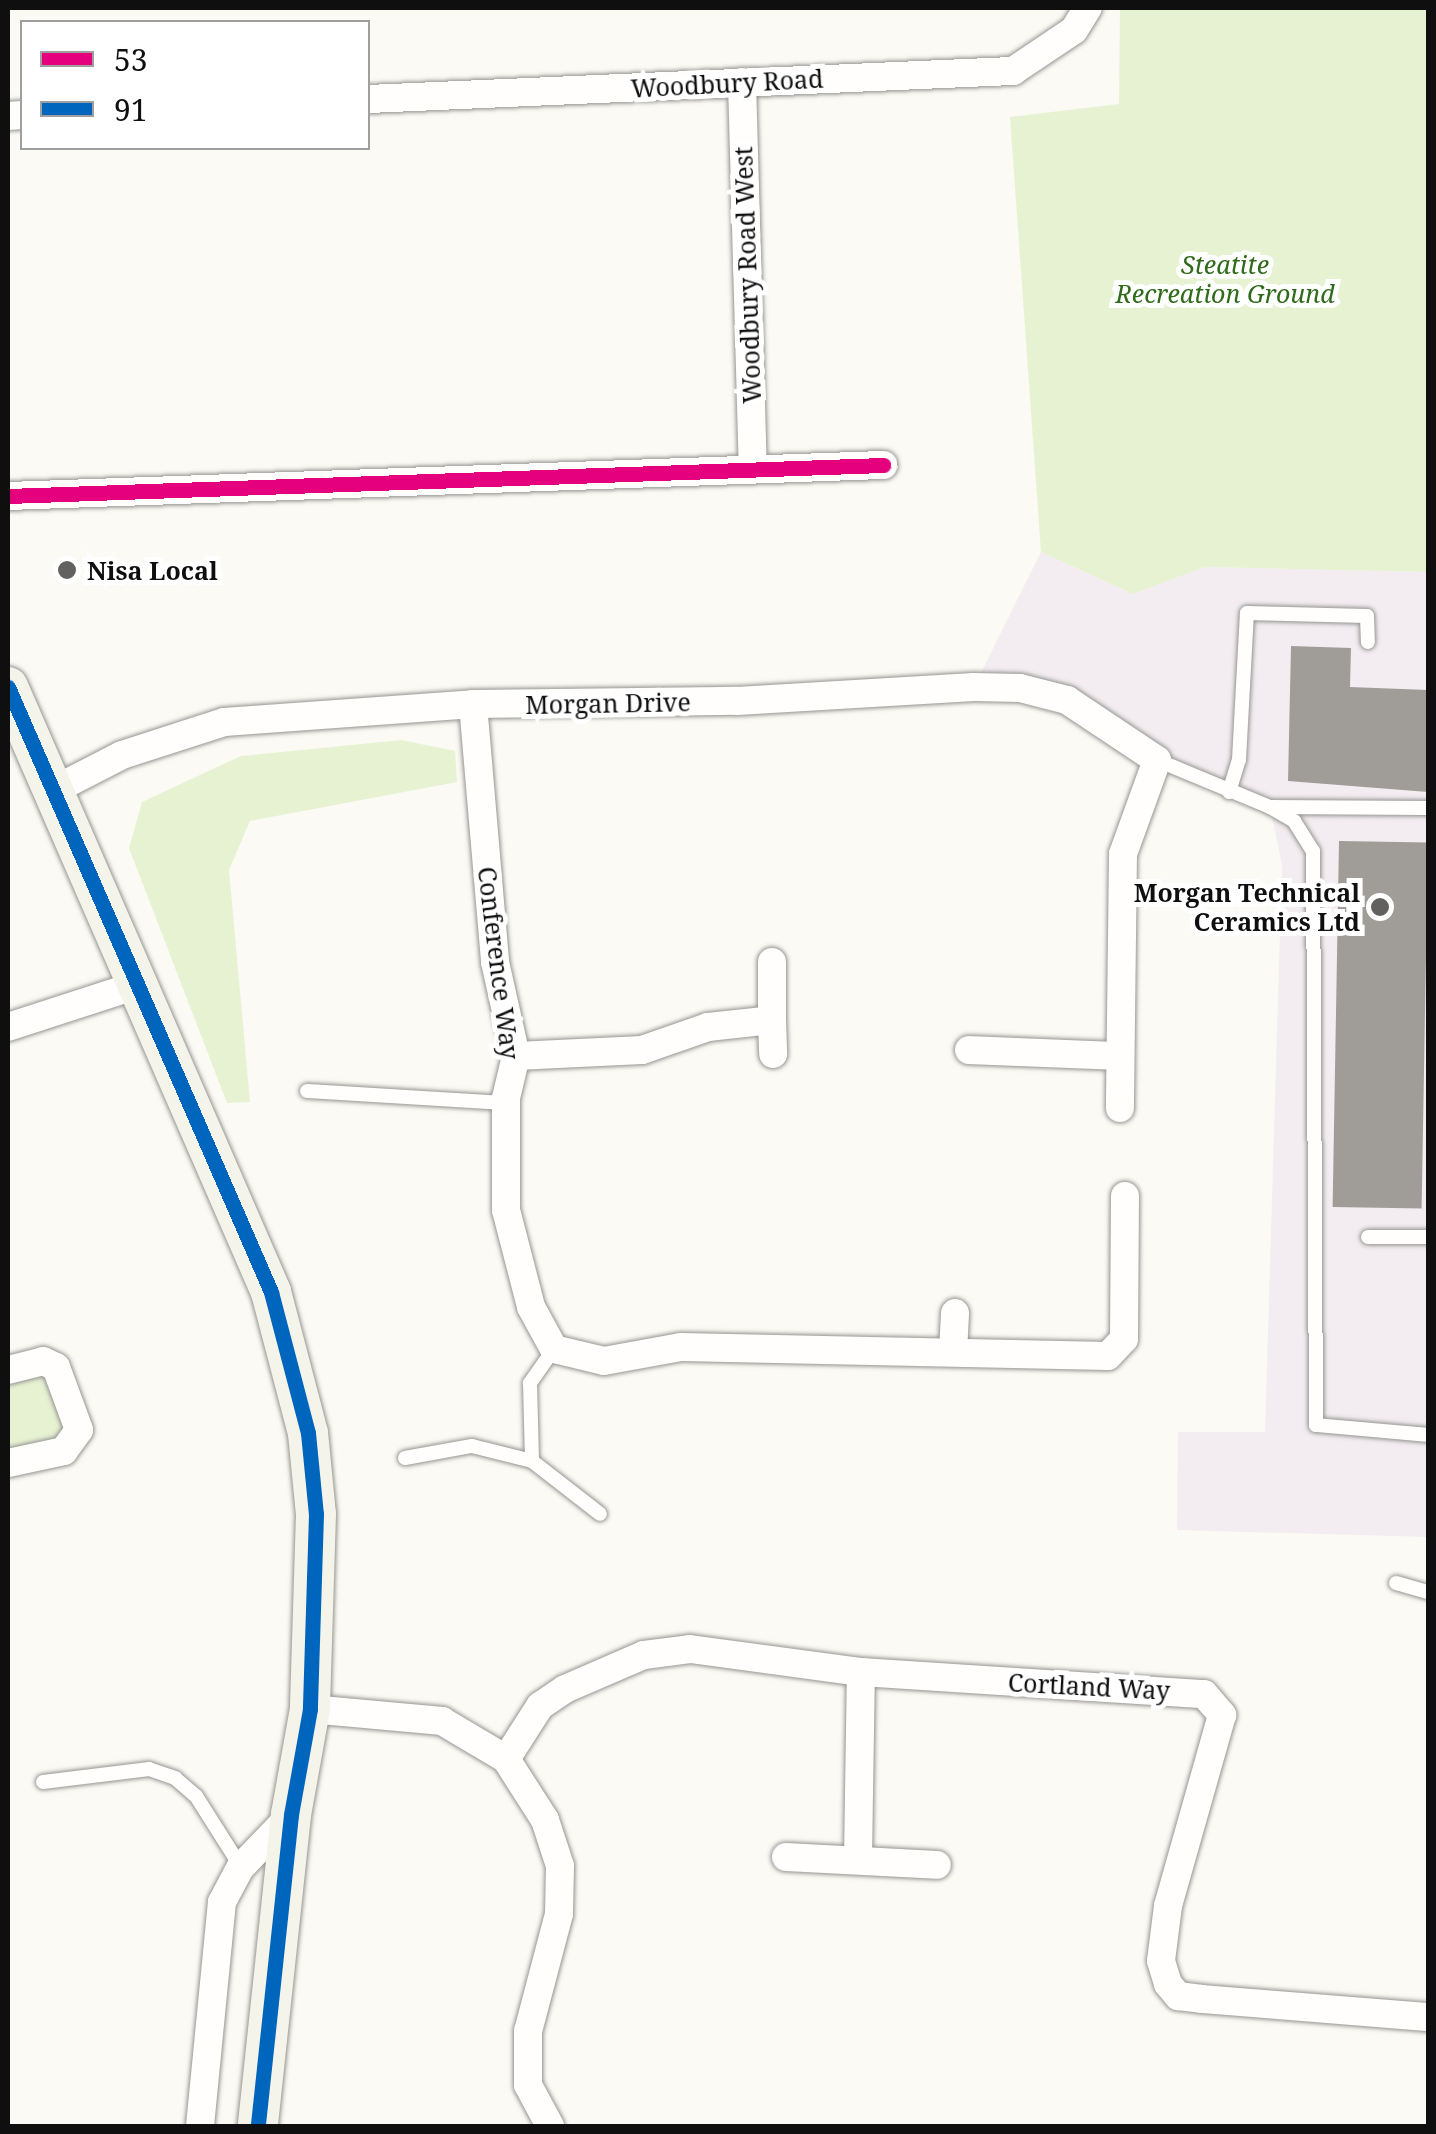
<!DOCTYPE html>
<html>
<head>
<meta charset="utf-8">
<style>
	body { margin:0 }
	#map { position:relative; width:1436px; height:2134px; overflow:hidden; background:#fcfaf4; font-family:"Noto Serif",serif }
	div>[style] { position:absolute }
	.industrial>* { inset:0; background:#f3edf1 }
	.green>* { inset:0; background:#e7f2d3 }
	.building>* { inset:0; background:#a09d99; transform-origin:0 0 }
	.roads { filter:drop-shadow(0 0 2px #969592) drop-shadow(0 0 2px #969592) }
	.service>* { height:14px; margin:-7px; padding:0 7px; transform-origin:7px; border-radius:7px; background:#fffefd }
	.minor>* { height:28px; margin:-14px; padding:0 14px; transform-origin:14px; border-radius:14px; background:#fffefd }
	.secondary>* { height:40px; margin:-20px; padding:0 20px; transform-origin:20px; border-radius:20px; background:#f5f4eb }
	.bus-1>* { height:15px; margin:-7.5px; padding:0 7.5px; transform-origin:7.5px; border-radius:7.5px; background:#e5007d }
	.bus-2>* { height:15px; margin:-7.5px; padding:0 7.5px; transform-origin:7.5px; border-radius:7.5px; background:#0065bd }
	.dots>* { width:28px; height:28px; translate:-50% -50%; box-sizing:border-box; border:5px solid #fff; border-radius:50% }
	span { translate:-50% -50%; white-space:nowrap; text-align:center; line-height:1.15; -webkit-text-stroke:10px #fff; paint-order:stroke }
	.street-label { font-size:25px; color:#0f0f0f }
	.park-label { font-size:25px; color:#306b1b; font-style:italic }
	.poi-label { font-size:25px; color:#0f0f0f; font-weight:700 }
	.left { translate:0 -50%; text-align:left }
	.right { translate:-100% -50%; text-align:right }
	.frame { position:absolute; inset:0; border:10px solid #0f0f0f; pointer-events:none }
	.legend { position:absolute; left:20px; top:20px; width:350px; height:130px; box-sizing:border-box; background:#fff; border:2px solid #9f9f9f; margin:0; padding:12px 18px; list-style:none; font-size:30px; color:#0f0f0f }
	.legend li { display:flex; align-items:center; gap:20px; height:50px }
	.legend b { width:50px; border:2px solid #9f9f9f }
</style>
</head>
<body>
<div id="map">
	<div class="industrial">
		<div style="clip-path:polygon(1041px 552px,1133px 594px,1205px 567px,1428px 572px,1428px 1537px,1177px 1530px,1178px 1432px,1265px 1432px,1282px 865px,1270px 807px,1229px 792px,1067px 700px,974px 687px)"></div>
	</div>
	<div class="green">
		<div style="clip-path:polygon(1120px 8px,1428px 8px,1428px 572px,1205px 567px,1133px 594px,1041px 552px,1010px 117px,1119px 104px)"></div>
		<div style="clip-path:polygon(401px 740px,455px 751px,457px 782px,250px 821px,229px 870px,250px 1102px,227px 1103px,129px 848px,142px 802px,241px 756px)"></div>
		<div style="clip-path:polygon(43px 1361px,79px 1430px,8px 1463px,8px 1370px)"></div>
	</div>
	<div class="building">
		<div style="clip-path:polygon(1291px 646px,1351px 648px,1350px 687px,1428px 690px,1428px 792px,1288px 781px)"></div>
		<div style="left:1339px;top:841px;width:89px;height:366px;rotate:1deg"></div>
	</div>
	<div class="roads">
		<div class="service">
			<div style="left:1157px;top:760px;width:122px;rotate:22.6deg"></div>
			<div style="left:1270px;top:807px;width:28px;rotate:30deg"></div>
			<div style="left:1294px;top:821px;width:36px;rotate:58deg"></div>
			<div style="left:1313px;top:851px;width:574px;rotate:89.7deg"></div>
			<div style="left:1316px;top:1425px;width:112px;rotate:5.1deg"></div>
			<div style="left:1229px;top:792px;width:34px;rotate:-73deg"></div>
			<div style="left:1239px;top:760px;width:147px;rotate:-86.9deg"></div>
			<div style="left:1247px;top:613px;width:120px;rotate:1.4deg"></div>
			<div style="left:1367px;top:616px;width:26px;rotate:88deg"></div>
			<div style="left:1270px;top:807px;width:158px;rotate:0.4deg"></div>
			<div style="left:307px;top:1091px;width:199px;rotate:3.5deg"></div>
			<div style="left:1368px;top:1237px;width:60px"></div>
			<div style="left:554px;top:1349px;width:42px;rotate:125.2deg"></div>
			<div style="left:530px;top:1383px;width:78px;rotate:88.5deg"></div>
			<div style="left:532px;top:1461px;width:86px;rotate:37.9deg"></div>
			<div style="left:405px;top:1458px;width:68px;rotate:-10.2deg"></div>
			<div style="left:472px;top:1446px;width:62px;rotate:14deg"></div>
			<div style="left:1396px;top:1583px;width:33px;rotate:16deg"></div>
			<div style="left:43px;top:1782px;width:107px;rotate:-7deg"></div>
			<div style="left:149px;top:1769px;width:28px;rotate:19deg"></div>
			<div style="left:175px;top:1778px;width:28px;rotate:41deg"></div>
			<div style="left:196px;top:1796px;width:84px;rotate:57.6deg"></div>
		</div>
		<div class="minor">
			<div style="left:742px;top:82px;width:385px;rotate:88.4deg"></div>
			<div style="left:368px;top:99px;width:646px;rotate:-2.49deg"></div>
			<div style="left:1013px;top:71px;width:73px;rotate:-33.9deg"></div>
			<div style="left:1074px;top:30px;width:26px;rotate:-58deg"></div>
			<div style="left:8px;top:116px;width:14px;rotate:-4deg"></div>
			<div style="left:8px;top:496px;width:876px;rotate:-2.03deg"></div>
			<div style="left:473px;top:704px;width:259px;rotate:85.1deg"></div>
			<div style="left:495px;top:962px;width:96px;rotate:77.4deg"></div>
			<div style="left:516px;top:1056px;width:43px;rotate:103.4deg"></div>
			<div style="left:506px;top:1098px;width:112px;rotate:90deg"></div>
			<div style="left:506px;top:1210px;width:100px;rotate:75.5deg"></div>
			<div style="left:531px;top:1307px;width:48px;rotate:61.3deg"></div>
			<div style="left:554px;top:1349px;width:51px;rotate:13.5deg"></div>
			<div style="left:604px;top:1361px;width:78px;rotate:-10.3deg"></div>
			<div style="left:681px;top:1347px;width:427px;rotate:1.2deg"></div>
			<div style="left:1108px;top:1356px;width:23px;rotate:-47deg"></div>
			<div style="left:1124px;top:1339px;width:143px;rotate:-89.6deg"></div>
			<div style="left:54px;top:790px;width:76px;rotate:-27.2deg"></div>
			<div style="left:122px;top:755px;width:107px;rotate:-17.9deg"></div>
			<div style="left:224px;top:722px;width:250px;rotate:-4.1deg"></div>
			<div style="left:473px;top:704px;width:264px;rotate:-0.7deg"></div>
			<div style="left:737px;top:701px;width:237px;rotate:-3.4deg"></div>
			<div style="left:974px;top:687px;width:46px;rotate:1.2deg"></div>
			<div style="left:1020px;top:688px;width:49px;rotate:14.3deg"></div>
			<div style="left:1067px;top:700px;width:108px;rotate:33.7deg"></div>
			<div style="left:1157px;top:760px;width:100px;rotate:109.9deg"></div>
			<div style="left:1123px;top:854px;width:254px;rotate:90.7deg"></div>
			<div style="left:772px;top:1020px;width:58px;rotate:-90deg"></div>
			<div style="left:8px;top:1027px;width:136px;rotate:-18deg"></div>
			<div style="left:969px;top:1050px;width:151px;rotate:2.3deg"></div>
			<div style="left:516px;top:1056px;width:126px;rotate:-2.7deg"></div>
			<div style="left:642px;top:1050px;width:70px;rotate:-19.2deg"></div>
			<div style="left:708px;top:1027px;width:64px;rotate:-6.2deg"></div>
			<div style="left:772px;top:1020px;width:34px;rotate:88deg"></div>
			<div style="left:953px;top:1352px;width:39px;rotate:-87deg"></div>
			<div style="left:8px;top:1370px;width:36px;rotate:-14deg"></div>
			<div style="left:43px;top:1361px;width:14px;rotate:25deg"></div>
			<div style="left:56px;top:1367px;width:67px;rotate:69.9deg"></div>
			<div style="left:79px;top:1430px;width:26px;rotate:126deg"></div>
			<div style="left:64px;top:1451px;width:57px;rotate:167.9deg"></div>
			<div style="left:310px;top:1709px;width:133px;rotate:5.2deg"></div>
			<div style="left:442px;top:1721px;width:74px;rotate:30.7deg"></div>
			<div style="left:506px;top:1759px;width:72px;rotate:57.4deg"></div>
			<div style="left:545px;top:1820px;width:48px;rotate:71.9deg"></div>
			<div style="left:560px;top:1866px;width:48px;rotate:91.2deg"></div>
			<div style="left:559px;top:1914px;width:121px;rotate:104.8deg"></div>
			<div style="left:528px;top:2031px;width:54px;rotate:90deg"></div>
			<div style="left:528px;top:2085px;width:47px;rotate:61.8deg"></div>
			<div style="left:506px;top:1759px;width:63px;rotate:-57.3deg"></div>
			<div style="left:540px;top:1706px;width:30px;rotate:-34deg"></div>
			<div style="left:565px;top:1689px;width:86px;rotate:-23.3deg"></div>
			<div style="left:644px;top:1655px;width:46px;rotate:-7.4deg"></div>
			<div style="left:690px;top:1649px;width:173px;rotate:7.7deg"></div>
			<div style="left:861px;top:1672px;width:344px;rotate:3.7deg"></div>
			<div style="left:1204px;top:1694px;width:28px;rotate:49deg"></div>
			<div style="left:1222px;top:1715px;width:198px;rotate:105.8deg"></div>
			<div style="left:1168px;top:1906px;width:55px;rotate:97.3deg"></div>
			<div style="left:1161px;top:1961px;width:24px;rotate:73deg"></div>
			<div style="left:1168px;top:1984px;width:16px;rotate:50deg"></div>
			<div style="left:1178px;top:1996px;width:24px;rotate:7deg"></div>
			<div style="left:1202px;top:1999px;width:227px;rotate:4.6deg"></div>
			<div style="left:786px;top:1857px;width:151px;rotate:3deg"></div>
			<div style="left:858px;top:1857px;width:185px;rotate:-89.1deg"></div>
			<div style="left:200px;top:2126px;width:225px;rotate:-84.4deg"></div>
			<div style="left:222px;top:1902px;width:40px;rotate:-62deg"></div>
			<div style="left:241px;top:1867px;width:72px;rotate:-46.1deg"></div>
		</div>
		<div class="secondary">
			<div style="left:8px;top:687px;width:660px;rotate:66.5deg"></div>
			<div style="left:271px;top:1292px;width:146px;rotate:75.3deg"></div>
			<div style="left:308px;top:1433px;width:81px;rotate:84.4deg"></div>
			<div style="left:316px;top:1514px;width:195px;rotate:91.8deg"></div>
			<div style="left:310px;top:1709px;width:108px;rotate:100.2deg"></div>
			<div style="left:291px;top:1815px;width:313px;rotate:96.1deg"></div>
		</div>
	</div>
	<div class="bus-1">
		<div style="left:8px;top:496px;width:876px;rotate:-2.03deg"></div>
	</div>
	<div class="bus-2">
		<div style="left:8px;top:687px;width:660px;rotate:66.5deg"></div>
		<div style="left:271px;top:1292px;width:146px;rotate:75.3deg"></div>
		<div style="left:308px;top:1433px;width:81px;rotate:84.4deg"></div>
		<div style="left:316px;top:1514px;width:195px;rotate:91.8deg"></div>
		<div style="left:310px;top:1709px;width:108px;rotate:100.2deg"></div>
		<div style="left:291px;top:1815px;width:313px;rotate:96.1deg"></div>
	</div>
	<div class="dots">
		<div style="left:67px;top:570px;background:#62615f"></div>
		<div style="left:1380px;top:907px;background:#62615f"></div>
	</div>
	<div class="street-label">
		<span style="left:727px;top:83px;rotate:-3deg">Woodbury Road</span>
		<span style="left:747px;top:275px;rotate:-92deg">Woodbury Road West</span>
		<span style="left:608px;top:703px;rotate:-1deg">Morgan Drive</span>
		<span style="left:499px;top:963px;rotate:83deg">Conference Way</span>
		<span style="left:1089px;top:1686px;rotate:3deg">Cortland Way</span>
	</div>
	<div class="park-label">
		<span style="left:1225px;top:279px">Steatite<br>Recreation Ground</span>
	</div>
	<div class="poi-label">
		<span class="left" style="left:87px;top:570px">Nisa Local</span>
		<span class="right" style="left:1360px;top:907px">Morgan Technical<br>Ceramics Ltd</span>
	</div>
	<div class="frame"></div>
	<ul class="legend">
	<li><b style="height:12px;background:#e5007d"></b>53</li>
	<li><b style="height:12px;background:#0065bd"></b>91</li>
	</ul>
</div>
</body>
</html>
